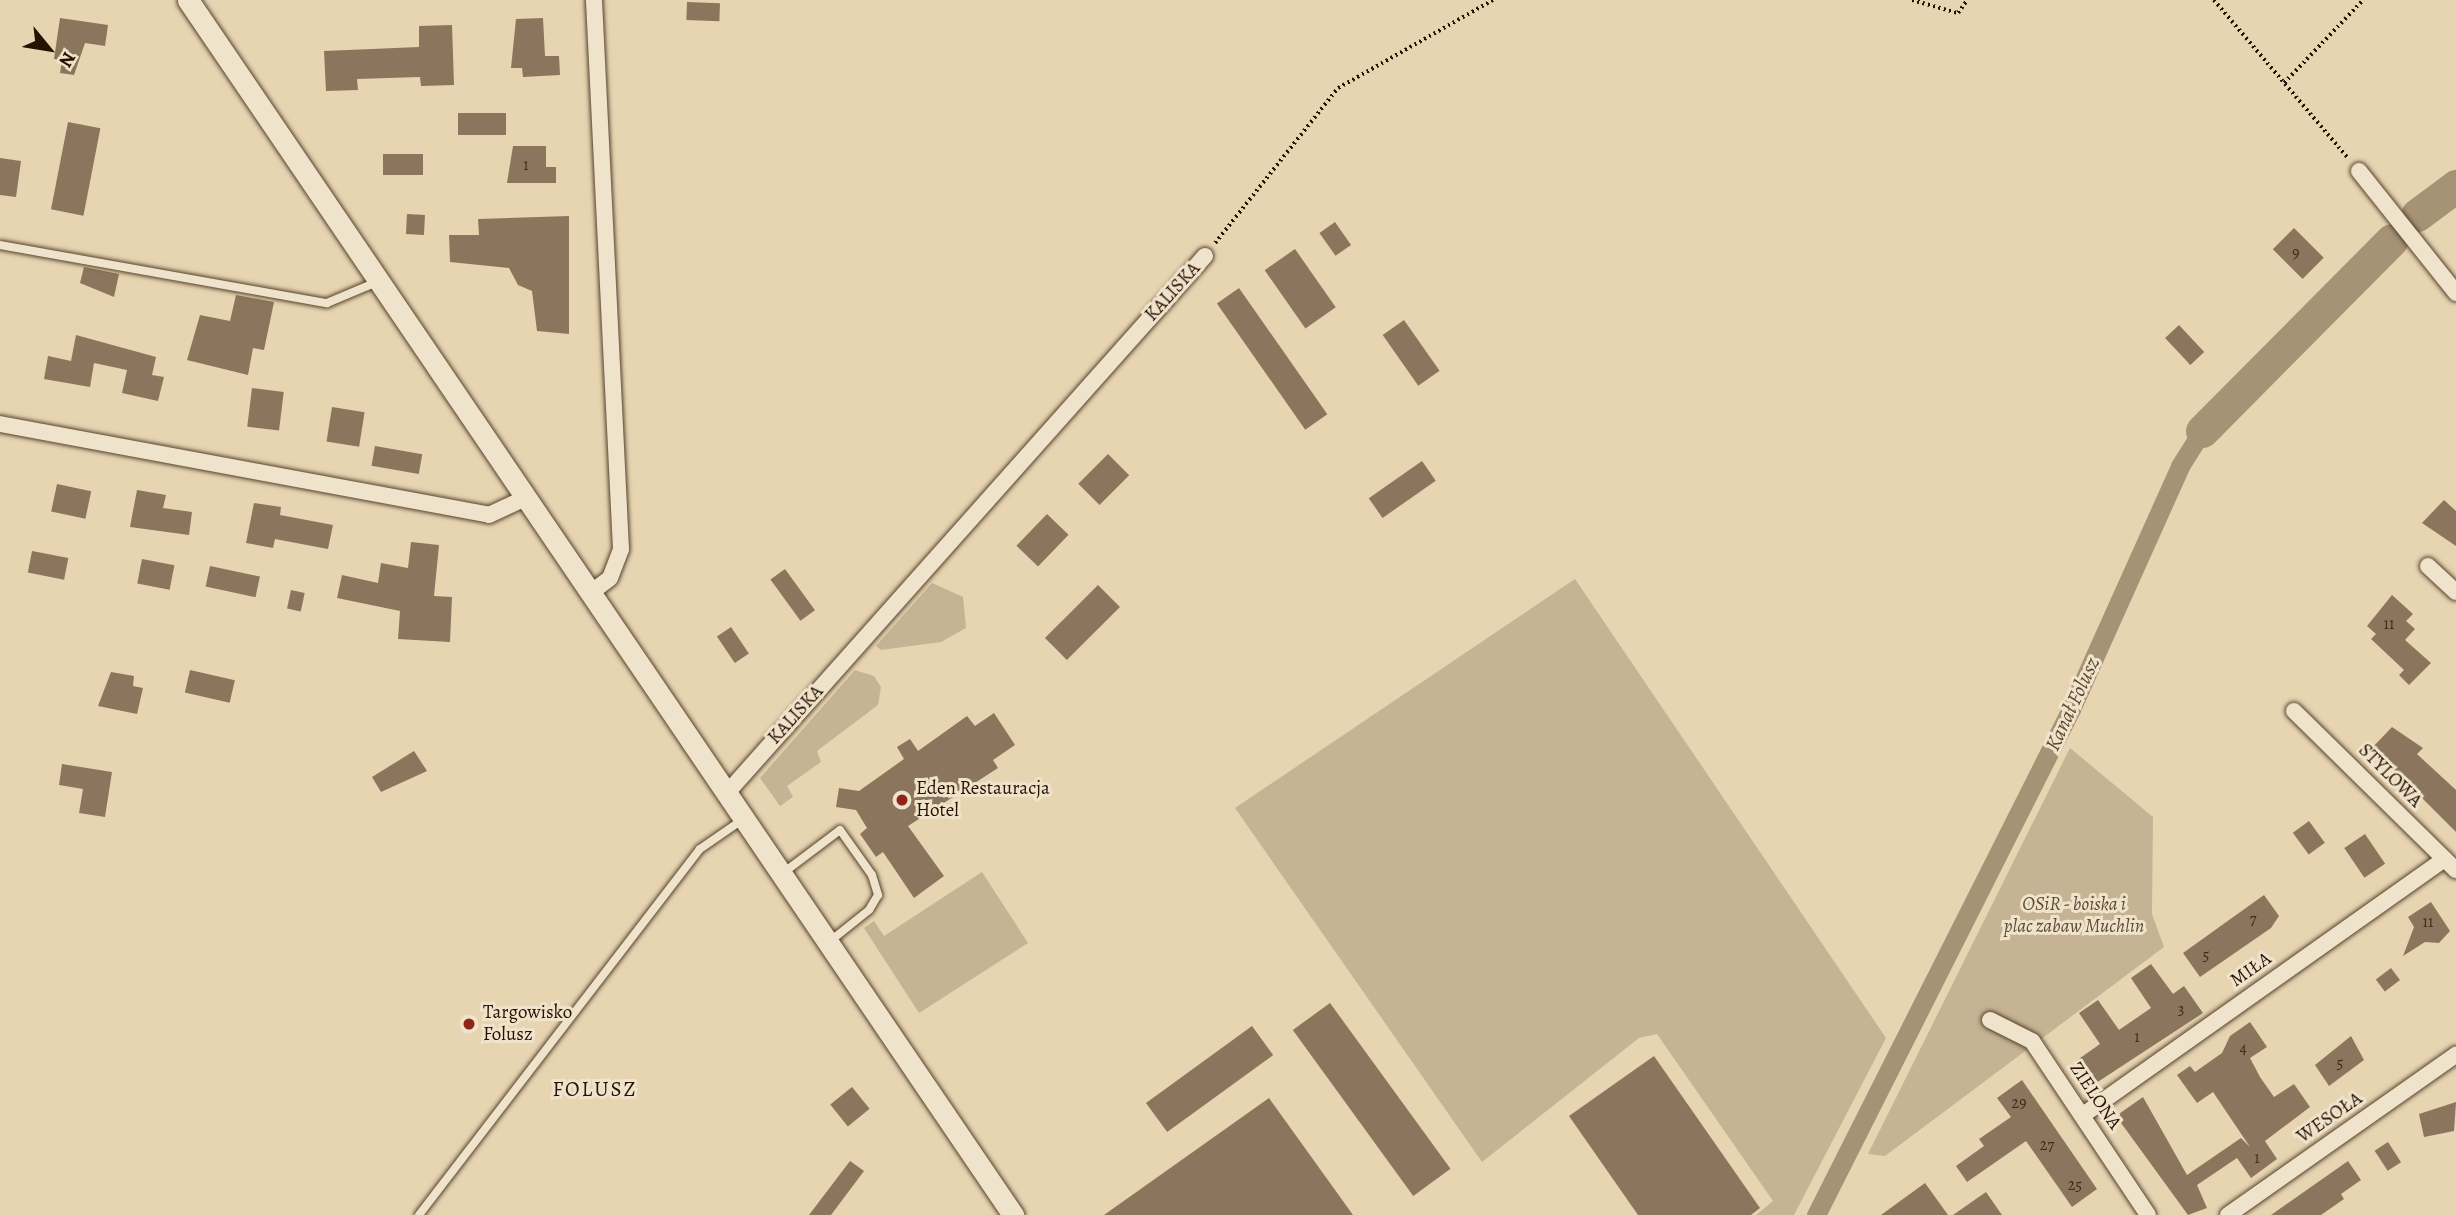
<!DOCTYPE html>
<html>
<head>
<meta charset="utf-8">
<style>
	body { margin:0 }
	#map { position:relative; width:2456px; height:1215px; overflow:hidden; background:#e7d4b1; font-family:Alegreya,serif }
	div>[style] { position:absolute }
	.green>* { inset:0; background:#c6b393 }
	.canal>* { height:19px; margin:-9.5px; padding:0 9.5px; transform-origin:9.5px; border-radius:9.5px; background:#a69275 }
	.river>* { height:33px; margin:-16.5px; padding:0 16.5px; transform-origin:16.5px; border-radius:16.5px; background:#a69275 }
	.building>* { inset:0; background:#8b765d; transform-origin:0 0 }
	.path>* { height:3.5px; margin-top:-1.75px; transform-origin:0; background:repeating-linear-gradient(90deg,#271101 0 2px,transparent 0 5.5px) }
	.roads { filter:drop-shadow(0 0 2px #57422d) drop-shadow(0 0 2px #57422d) }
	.service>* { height:8px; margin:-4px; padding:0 4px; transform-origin:4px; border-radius:4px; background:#efe3cc }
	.minor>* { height:16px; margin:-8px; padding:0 8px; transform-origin:8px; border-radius:8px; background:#efe3cc }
	.secondary>* { height:21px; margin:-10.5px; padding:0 10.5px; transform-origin:10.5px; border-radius:10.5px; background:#efe3cc }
	.dots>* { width:19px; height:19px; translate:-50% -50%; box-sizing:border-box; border:4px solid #efe3cc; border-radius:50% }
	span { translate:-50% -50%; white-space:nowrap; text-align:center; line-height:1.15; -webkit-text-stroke:6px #efe3cc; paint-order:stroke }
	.number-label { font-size:16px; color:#402a18 }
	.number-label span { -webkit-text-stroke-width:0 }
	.street-label { font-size:19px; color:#271101 }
	.poi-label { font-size:19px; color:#271101 }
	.left { translate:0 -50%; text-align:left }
	.park-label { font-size:19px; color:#5f4a34; font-style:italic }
	.water-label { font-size:21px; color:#5a452f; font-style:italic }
	.neighbourhood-label { font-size:21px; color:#271101; letter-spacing:2px }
	.north { position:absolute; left:14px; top:14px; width:70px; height:70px; -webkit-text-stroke:5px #efe3cc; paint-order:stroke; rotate:120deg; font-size:19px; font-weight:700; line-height:28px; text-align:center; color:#271101 }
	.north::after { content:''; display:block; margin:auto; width:24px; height:32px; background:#271101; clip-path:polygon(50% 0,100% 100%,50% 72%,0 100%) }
</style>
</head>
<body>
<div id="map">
	<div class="green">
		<div style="clip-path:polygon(1575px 579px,1886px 1038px,1794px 1215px,1756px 1215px,1773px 1201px,1657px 1034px,1639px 1038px,1482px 1162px,1235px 808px)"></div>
		<div style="clip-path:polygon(932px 583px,963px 597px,966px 628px,941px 642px,881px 650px,876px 646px)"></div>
		<div style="clip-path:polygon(855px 670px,874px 676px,881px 687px,878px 705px,817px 751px,821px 762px,787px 786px,793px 797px,780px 806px,760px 778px)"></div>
		<div style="clip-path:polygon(2070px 748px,2153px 817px,2152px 914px,2164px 947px,1885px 1156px,1868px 1154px)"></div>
		<div style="clip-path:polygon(982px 872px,1028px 943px,919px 1013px,864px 928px,874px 921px,884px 936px)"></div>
	</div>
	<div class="canal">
		<div style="left:1816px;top:1215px;width:567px;rotate:-63.25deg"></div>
		<div style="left:2071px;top:709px;width:266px;rotate:-65.8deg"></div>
		<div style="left:2180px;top:466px;width:41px;rotate:-57.8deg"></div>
	</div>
	<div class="river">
		<div style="left:2417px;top:215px;width:49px;rotate:-36.6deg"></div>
		<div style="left:2202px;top:431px;width:269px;rotate:-45.2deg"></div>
	</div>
	<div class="building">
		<div style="left:687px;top:2px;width:33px;height:18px;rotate:2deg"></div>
		<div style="clip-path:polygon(60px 18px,108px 25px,105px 46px,85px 43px,74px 75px,60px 73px,62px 60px,54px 59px)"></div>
		<div style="clip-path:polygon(543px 18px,545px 56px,559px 56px,560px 75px,523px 77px,522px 68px,511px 68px,516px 19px)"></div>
		<div style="clip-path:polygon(452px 25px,454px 85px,421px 86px,420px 77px,357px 79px,358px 90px,326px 91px,324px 51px,419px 47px,419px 26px)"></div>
		<div style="left:458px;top:113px;width:48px;height:22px"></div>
		<div style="left:68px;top:122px;width:33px;height:89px;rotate:11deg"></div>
		<div style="clip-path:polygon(513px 146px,546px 146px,546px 167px,556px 167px,556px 183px,507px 183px)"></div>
		<div style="left:423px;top:154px;width:21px;height:40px;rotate:90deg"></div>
		<div style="clip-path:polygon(0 158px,21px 161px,16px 197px,0 195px)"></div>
		<div style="left:407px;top:214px;width:18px;height:20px;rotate:3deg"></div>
		<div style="clip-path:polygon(569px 216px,569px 334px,537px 331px,532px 291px,518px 285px,509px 268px,450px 262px,449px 235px,479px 235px,478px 219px)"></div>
		<div style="left:1335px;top:222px;width:28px;height:19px;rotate:55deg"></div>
		<div style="left:2294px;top:228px;width:42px;height:30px;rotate:45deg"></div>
		<div style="left:1295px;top:249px;width:71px;height:37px;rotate:55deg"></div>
		<div style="clip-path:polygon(84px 267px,119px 274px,114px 297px,80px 283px)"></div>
		<div style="left:1239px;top:288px;width:154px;height:27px;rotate:55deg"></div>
		<div style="clip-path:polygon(236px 295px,274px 302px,264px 350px,253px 348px,248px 375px,187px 360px,200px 315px,230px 321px)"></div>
		<div style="left:1404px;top:320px;width:62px;height:26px;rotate:55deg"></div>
		<div style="left:2179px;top:325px;width:37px;height:19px;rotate:47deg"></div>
		<div style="clip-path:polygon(76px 335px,156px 357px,152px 375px,164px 377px,158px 401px,122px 393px,127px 370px,94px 363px,90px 387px,44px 379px,48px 356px,71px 361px)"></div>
		<div style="left:252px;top:388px;width:32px;height:39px;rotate:7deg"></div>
		<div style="left:332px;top:407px;width:33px;height:35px;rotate:9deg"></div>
		<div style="left:375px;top:446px;width:48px;height:20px;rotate:10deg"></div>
		<div style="left:1108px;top:454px;width:30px;height:42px;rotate:45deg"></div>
		<div style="left:1422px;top:461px;width:24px;height:65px;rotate:55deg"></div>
		<div style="left:57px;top:484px;width:35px;height:28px;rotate:12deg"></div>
		<div style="clip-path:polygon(137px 490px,166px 495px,163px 508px,192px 512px,189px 535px,130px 527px)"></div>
		<div style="clip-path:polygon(2444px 500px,2456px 511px,2456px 546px,2422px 523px)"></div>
		<div style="clip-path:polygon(254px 503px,281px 507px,280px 515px,333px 525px,328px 549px,275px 539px,273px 548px,246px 543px)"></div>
		<div style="left:1047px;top:514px;width:30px;height:44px;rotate:44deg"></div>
		<div style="clip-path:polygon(411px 542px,439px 545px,434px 596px,452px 597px,450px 642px,398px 639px,400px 611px,337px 598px,342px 575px,378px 583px,381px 563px,408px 568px)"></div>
		<div style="left:32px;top:551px;width:37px;height:22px;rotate:11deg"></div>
		<div style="left:142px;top:559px;width:33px;height:25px;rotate:11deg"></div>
		<div style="left:210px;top:566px;width:51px;height:21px;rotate:12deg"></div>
		<div style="left:785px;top:569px;width:51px;height:18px;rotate:54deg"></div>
		<div style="left:1098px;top:585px;width:31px;height:75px;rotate:45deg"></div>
		<div style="left:291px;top:590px;width:14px;height:19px;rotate:12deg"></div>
		<div style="clip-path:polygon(2392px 595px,2413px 614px,2406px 621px,2415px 629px,2405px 640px,2431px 663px,2409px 685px,2399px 675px,2404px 670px,2371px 639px,2376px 634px,2367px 626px)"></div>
		<div style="left:731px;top:627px;width:32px;height:17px;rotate:56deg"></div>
		<div style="left:190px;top:670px;width:46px;height:23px;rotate:13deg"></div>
		<div style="clip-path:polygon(111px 672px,134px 676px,133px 686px,143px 688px,137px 714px,98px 706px)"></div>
		<div style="clip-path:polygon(994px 713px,1015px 745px,993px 760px,998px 768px,908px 826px,944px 876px,914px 898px,883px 852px,876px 857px,860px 834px,867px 828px,856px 810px,836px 807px,839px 788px,859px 791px,904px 759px,897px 747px,910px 739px,918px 751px,967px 716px,975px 726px)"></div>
		<div style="clip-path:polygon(2392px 727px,2423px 748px,2417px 754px,2456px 790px,2456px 832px,2372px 748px)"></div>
		<div style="clip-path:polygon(414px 751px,427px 771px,381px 792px,372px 777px)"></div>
		<div style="clip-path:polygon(62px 764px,112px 772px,105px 817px,79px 813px,83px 789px,59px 785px)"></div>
		<div style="left:2309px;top:821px;width:27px;height:20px;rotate:54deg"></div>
		<div style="left:2365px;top:834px;width:36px;height:25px;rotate:56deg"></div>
		<div style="clip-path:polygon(2264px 895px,2279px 916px,2271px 928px,2200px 977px,2183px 953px)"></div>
		<div style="clip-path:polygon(2431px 902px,2450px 931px,2439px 943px,2425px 942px,2403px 956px,2414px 927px,2408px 917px)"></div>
		<div style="clip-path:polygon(2151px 964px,2173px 994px,2184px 986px,2203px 1013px,2090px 1087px,2073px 1063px,2100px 1044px,2079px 1013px,2098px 1000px,2119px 1030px,2151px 1008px,2131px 978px)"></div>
		<div style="left:2391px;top:968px;width:15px;height:19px;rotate:53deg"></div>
		<div style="left:1330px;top:1003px;width:205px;height:46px;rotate:54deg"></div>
		<div style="clip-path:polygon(2250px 1022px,2267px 1047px,2250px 1058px,2260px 1077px,2274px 1097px,2294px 1084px,2310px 1107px,2265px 1141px,2277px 1159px,2251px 1178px,2237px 1158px,2197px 1185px,2207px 1208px,2188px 1215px,2116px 1116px,2143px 1097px,2187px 1175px,2241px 1138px,2250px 1147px,2213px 1092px,2197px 1103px,2177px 1075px,2190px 1066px,2195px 1072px,2222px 1053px,2230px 1036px)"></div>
		<div style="left:1252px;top:1026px;width:36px;height:131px;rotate:54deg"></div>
		<div style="clip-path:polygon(2351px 1036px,2364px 1060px,2329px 1086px,2315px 1065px)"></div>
		<div style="clip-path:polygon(1654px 1056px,1760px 1208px,1751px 1215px,1638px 1215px,1569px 1116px)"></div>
		<div style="clip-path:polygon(2022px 1080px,2097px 1189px,2072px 1207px,2026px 1141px,1967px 1182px,1956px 1166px,1984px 1146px,1979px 1139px,2011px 1117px,1997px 1098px)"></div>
		<div style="left:852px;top:1087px;width:28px;height:28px;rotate:51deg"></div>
		<div style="clip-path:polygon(1269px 1098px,1353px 1215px,1104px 1215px)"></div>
		<div style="clip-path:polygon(2456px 1102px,2454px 1131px,2424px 1137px,2419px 1114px)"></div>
		<div style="left:2388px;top:1142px;width:24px;height:16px;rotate:57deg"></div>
		<div style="clip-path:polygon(850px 1161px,864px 1171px,831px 1215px,809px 1215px)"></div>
		<div style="clip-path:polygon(2348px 1161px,2361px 1180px,2341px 1194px,2344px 1199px,2321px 1215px,2271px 1215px)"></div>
		<div style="clip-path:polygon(1925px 1183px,1948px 1215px,1881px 1215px)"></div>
		<div style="clip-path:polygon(1986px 1192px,2002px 1215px,1953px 1215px)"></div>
	</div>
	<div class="path">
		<div style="left:1912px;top:0;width:48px;rotate:15.8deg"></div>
		<div style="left:1958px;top:13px;width:16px;rotate:-55deg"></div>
		<div style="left:2214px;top:0;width:209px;rotate:49.7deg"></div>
		<div style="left:2284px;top:83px;width:115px;rotate:-46.4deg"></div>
		<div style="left:1215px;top:243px;width:198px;rotate:-51.6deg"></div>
		<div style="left:1338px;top:88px;width:178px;rotate:-29.6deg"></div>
	</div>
	<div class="roads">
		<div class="service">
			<div style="left:0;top:245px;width:332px;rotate:10.1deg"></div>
			<div style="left:327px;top:303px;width:56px;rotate:-22.9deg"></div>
			<div style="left:783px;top:873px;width:71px;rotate:-37deg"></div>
			<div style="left:840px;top:830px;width:55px;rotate:54.6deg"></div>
			<div style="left:872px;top:875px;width:21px;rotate:73deg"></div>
			<div style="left:878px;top:895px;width:17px;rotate:121deg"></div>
			<div style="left:869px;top:910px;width:51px;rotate:141.3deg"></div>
			<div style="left:419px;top:1215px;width:461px;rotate:-52.5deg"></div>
			<div style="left:700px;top:849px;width:51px;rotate:-34.6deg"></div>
		</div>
		<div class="minor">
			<div style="left:2359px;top:171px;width:156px;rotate:51.5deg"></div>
			<div style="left:0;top:424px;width:497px;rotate:10.5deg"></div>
			<div style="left:489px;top:515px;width:40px;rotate:-25deg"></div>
			<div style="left:2428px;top:566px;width:38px;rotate:43deg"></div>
			<div style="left:589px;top:594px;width:26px;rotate:-37deg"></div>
			<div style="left:610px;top:578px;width:31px;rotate:-69deg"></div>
			<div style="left:621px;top:549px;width:550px;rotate:-92.82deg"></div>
			<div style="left:2294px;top:711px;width:227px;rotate:44.5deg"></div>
			<div style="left:727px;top:793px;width:719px;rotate:-48.33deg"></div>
			<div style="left:1990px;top:1020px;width:47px;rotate:26.6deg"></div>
			<div style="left:2032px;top:1041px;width:209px;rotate:56.3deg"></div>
			<div style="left:2083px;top:1115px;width:443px;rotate:-35.3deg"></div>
			<div style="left:2228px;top:1215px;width:279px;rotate:-35.1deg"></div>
		</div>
		<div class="secondary">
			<div style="left:188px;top:0;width:1469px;rotate:55.82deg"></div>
		</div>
	</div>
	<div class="dots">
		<div style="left:902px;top:800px;background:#8f2418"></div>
		<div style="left:469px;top:1024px;background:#8f2418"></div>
	</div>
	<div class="number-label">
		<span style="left:526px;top:165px">1</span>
		<span style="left:2296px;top:253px">9</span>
		<span style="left:2389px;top:624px">11</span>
		<span style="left:2253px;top:919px">7</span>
		<span style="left:2428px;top:922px">11</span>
		<span style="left:2206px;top:955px">5</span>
		<span style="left:2181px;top:1009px">3</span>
		<span style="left:2137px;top:1037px">1</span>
		<span style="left:2243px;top:1048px">4</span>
		<span style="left:2340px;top:1063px">5</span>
		<span style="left:2019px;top:1103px">29</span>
		<span style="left:2047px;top:1145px">27</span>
		<span style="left:2257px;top:1158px">1</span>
		<span style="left:2075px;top:1185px">25</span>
	</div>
	<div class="street-label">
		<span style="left:1173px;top:292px;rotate:-48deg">KALISKA</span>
		<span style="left:796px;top:715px;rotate:-48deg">KALISKA</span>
		<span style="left:2390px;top:776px;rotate:45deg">STYLOWA</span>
		<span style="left:2251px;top:970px;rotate:-35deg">MIŁA</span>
		<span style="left:2095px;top:1096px;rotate:56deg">ZIELONA</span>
		<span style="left:2330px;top:1118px;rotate:-35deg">WESOŁA</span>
	</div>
	<div class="poi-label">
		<span class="left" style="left:916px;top:800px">Eden Restauracja<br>Hotel</span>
		<span class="left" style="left:483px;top:1024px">Targowisko<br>Folusz</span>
	</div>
	<div class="park-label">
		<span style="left:2074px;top:916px">OSiR - boiska i<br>plac zabaw Muchlin</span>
	</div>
	<div class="water-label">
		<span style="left:2072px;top:704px;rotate:-65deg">Kanał Folusz</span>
	</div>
	<div class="neighbourhood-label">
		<span style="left:595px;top:1089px">FOLUSZ</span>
	</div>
	<div class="north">N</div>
</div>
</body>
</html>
